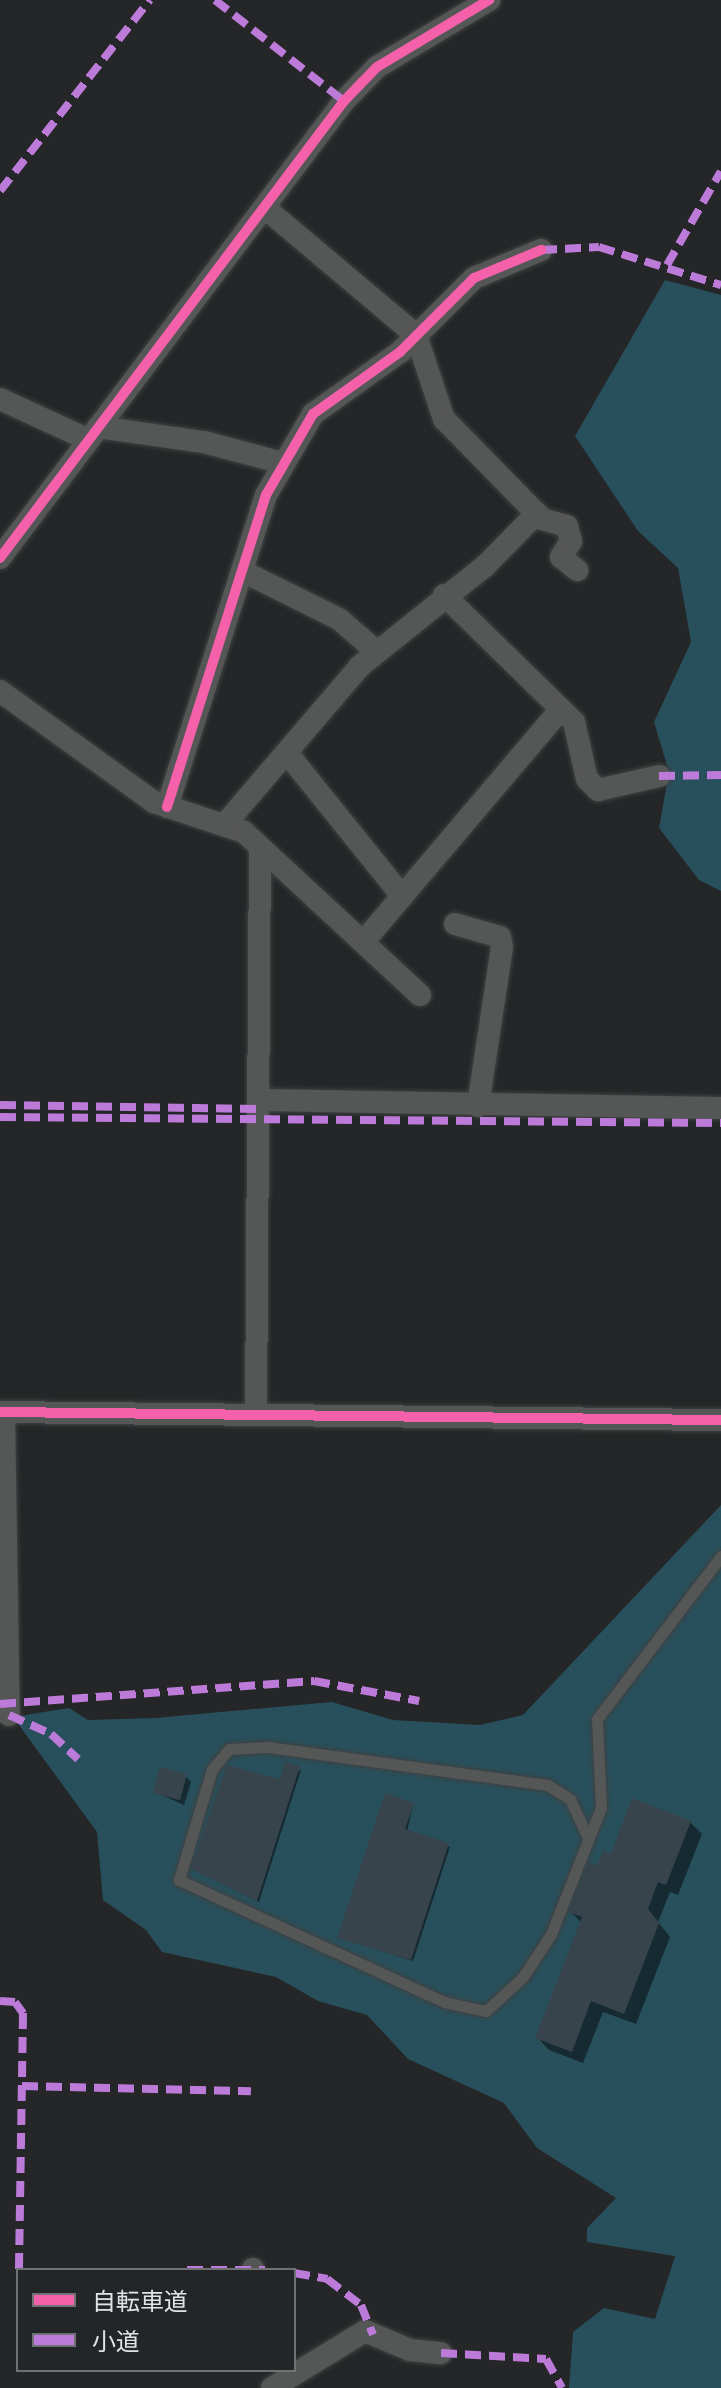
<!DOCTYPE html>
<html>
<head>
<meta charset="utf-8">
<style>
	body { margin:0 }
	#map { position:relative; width:721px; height:2388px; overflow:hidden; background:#242627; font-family:"Alegreya Sans","Noto Sans JP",sans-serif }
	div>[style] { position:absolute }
	.green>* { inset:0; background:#28505c }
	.shadow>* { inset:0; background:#0007 }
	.building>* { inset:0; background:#38444c; transform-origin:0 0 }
	.roads { filter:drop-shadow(0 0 2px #3f4142) drop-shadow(0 0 2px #3f4142) }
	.lane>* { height:11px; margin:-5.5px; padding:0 5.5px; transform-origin:5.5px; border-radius:5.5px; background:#555656 }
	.street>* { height:22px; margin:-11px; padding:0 11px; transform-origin:11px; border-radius:11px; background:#555656 }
	.quiet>* { height:8px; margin-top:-4px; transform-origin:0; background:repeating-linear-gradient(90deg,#bd7bd9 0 16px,transparent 0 24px) }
	.cycleway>* { height:10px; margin:-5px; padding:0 5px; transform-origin:5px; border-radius:5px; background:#f560ab }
	span { translate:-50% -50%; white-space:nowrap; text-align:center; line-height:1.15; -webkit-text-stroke:7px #232628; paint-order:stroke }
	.legend { position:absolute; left:16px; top:2268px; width:280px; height:104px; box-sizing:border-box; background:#232628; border:2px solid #6f7173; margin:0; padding:10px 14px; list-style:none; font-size:24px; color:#e0e2e3 }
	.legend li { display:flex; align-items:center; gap:16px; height:40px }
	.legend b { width:40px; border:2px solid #6f7173 }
</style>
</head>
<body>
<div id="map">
	<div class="green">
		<div style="clip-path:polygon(665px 280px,721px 295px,721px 891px,699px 880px,659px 828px,669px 772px,654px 722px,691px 642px,678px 568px,638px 531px,575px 436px)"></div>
		<div style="clip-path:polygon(721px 1505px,721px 2388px,569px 2388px,573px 2332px,604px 2308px,655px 2319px,675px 2256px,587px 2242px,587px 2228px,616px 2198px,537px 2148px,504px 2103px,408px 2059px,367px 2015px,318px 2001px,276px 1977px,162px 1952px,146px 1930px,103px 1900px,97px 1832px,13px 1717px,69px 1708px,88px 1720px,155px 1718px,332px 1702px,393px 1720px,480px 1725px,523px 1715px)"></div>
	</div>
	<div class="shadow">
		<div style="clip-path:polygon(228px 1767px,281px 1781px,301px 1770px,259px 1902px,193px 1868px)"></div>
		<div style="clip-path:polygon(185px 1776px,191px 1782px,184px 1805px,155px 1792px)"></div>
		<div style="clip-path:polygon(413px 1804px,407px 1832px,450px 1847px,413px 1961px,340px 1938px)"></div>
		<div style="clip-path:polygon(690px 1822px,702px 1834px,678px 1895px,670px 1892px,658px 1922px,670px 1937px,636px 2024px,603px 2012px,583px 2063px,549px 2050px,538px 2038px,582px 1923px,571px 1912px,612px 1857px)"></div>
	</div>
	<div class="building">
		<div style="clip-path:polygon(285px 1761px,300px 1766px,257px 1901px,191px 1869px,227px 1765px,280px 1779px)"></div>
		<div style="left:160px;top:1767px;width:28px;height:27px;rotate:15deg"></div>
		<div style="clip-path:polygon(385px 1793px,414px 1803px,405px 1829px,449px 1843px,411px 1960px,337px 1938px)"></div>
		<div style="clip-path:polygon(632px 1798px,691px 1821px,666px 1885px,658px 1882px,648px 1909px,659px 1923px,624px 2014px,591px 2001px,572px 2052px,535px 2038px,582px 1917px,569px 1912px,589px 1862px,597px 1866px,603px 1851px,611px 1854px)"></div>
	</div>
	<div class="roads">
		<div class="lane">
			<div style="left:588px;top:1838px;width:43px;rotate:-114.8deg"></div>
			<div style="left:570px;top:1799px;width:26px;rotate:-148deg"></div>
			<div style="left:548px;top:1785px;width:285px;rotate:-172.3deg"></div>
			<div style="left:266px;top:1747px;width:37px;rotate:177deg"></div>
			<div style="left:229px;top:1749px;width:26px;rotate:130deg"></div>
			<div style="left:212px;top:1769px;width:116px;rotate:106.6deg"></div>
			<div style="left:179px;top:1880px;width:292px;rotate:24.7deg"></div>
			<div style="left:444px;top:2002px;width:43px;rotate:12.1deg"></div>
			<div style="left:486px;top:2011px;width:50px;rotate:-42.6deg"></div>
			<div style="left:523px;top:1977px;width:51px;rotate:-56.9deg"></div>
			<div style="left:551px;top:1934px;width:136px;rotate:-68.4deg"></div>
			<div style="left:601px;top:1808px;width:89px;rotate:-92.6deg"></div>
			<div style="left:597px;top:1719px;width:205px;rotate:-52.7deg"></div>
		</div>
		<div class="street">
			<div style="left:265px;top:208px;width:197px;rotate:40.1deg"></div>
			<div style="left:416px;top:335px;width:89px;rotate:71.6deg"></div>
			<div style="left:444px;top:419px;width:140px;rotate:45.6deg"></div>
			<div style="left:542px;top:519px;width:26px;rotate:16deg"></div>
			<div style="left:567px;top:526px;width:16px;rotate:75deg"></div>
			<div style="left:571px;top:541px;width:19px;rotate:122deg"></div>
			<div style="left:561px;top:557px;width:21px;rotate:39deg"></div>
			<div style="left:0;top:399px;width:98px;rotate:24.7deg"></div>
			<div style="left:98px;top:427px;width:107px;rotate:8.1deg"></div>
			<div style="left:204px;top:442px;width:82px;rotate:14.9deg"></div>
			<div style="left:0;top:558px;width:572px;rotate:-53.03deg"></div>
			<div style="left:344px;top:101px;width:47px;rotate:-45.9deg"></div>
			<div style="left:377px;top:67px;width:131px;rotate:-30.9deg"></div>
			<div style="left:242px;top:571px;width:108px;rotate:26.3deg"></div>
			<div style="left:339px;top:619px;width:49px;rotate:40.9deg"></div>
			<div style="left:444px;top:595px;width:182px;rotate:44.3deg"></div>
			<div style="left:574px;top:722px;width:58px;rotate:77.2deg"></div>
			<div style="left:587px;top:779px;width:16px;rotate:45deg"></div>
			<div style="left:598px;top:790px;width:63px;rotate:-12.9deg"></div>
			<div style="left:0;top:691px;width:190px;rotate:35.8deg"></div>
			<div style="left:154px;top:802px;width:95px;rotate:18.4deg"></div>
			<div style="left:244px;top:832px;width:240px;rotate:42.8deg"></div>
			<div style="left:287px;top:753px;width:184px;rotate:51.2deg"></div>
			<div style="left:167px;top:807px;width:327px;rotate:-72.4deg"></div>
			<div style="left:266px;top:495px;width:94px;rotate:-59.9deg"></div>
			<div style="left:313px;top:414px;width:107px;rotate:-35.5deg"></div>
			<div style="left:400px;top:352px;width:105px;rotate:-45deg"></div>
			<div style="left:474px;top:278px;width:73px;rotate:-22.7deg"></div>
			<div style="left:226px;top:823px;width:206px;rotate:-49.5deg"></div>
			<div style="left:360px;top:666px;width:160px;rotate:-38.7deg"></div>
			<div style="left:485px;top:566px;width:74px;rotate:-45.5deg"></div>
			<div style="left:455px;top:924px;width:47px;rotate:16.1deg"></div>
			<div style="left:500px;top:937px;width:10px;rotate:79deg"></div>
			<div style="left:502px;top:947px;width:161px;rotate:98.6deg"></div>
			<div style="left:365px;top:940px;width:302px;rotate:-49.7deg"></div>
			<div style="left:259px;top:1100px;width:462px;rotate:1deg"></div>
			<div style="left:0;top:1412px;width:721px;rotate:0.64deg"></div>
			<div style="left:4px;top:1413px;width:302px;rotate:89.1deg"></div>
			<div style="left:256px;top:1415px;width:567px;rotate:-89.6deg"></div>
			<div style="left:253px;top:2269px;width:1px;rotate:90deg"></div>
			<div style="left:272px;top:2388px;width:109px;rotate:-31.5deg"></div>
			<div style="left:365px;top:2331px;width:49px;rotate:22.9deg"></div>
			<div style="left:410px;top:2350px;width:31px;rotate:6deg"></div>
		</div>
	</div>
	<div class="quiet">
		<div style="left:215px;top:0;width:164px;rotate:38.1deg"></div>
		<div style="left:0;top:191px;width:243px;rotate:-51.9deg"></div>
		<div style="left:541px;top:250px;width:58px;rotate:-3deg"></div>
		<div style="left:599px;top:247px;width:128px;rotate:17.3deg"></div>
		<div style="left:667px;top:265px;width:108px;rotate:-60.1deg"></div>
		<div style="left:659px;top:776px;width:62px;rotate:-0.9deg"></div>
		<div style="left:0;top:1105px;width:259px;rotate:0.9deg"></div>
		<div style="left:0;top:1117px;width:721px;rotate:0.48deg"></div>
		<div style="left:0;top:1704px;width:315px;rotate:-4.2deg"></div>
		<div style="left:314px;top:1681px;width:107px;rotate:10.8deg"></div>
		<div style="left:9px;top:1715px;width:46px;rotate:24.3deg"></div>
		<div style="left:51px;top:1734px;width:37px;rotate:43deg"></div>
		<div style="left:0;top:2001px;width:15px;rotate:4deg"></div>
		<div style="left:15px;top:2002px;width:14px;rotate:54deg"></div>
		<div style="left:23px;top:2013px;width:257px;rotate:90.9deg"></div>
		<div style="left:22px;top:2086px;width:229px;rotate:1.3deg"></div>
		<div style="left:187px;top:2270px;width:78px"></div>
		<div style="left:294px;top:2273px;width:34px;rotate:10deg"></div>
		<div style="left:327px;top:2279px;width:43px;rotate:37.4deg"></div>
		<div style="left:361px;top:2305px;width:32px;rotate:68deg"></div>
		<div style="left:441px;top:2353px;width:105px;rotate:3.3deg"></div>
		<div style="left:546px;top:2359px;width:33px;rotate:61deg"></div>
	</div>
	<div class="cycleway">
		<div style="left:0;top:558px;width:572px;rotate:-53.03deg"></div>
		<div style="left:344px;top:101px;width:47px;rotate:-45.9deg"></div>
		<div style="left:377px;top:67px;width:131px;rotate:-30.9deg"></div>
		<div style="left:167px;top:807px;width:327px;rotate:-72.4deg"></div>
		<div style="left:266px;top:495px;width:94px;rotate:-59.9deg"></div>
		<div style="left:313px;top:414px;width:107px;rotate:-35.5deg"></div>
		<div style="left:400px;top:352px;width:105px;rotate:-45deg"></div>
		<div style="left:474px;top:278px;width:73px;rotate:-22.7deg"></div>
		<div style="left:0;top:1412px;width:721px;rotate:0.64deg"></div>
	</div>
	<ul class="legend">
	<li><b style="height:10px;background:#f560ab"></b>自転車道</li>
	<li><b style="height:10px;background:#bd7bd9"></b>小道</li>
	</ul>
</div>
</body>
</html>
